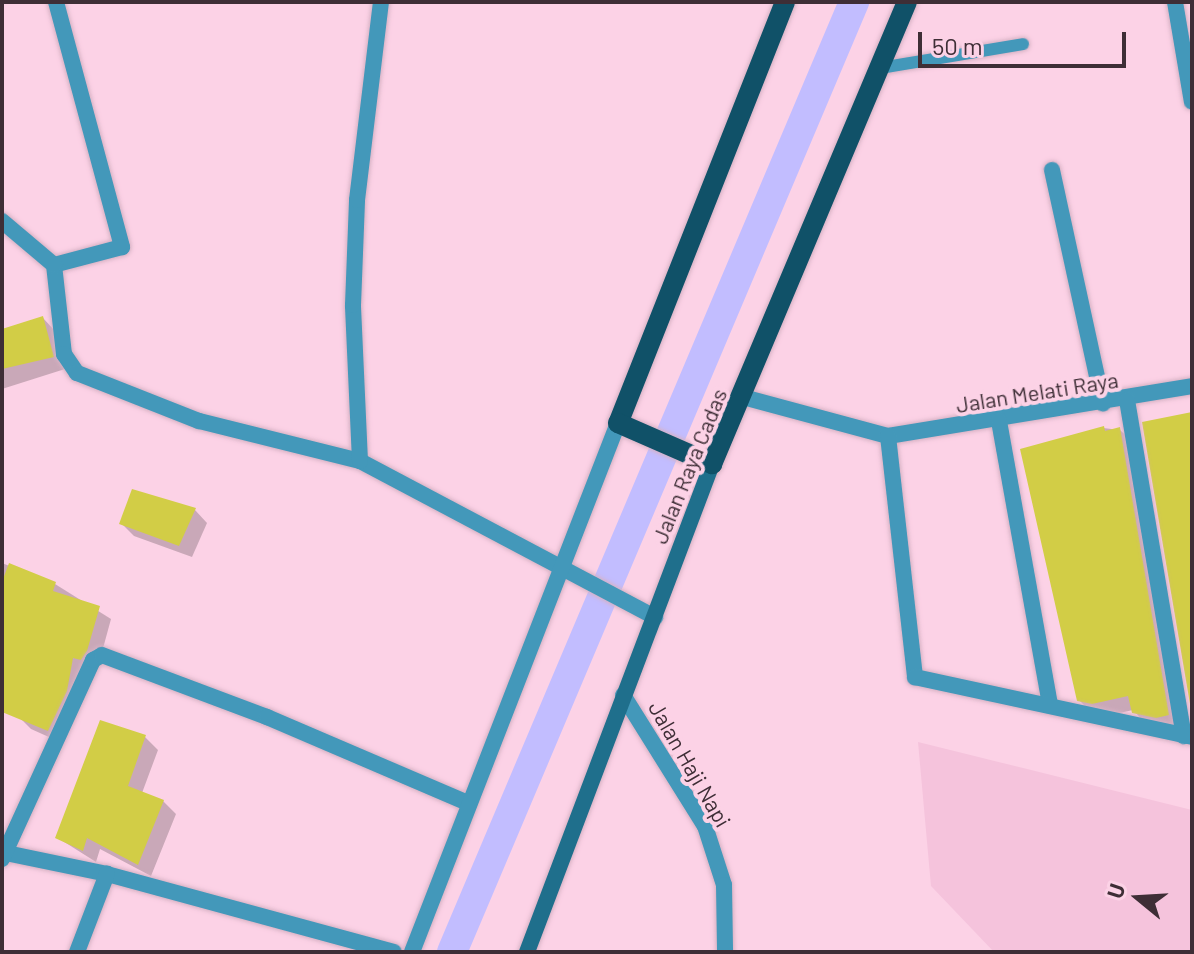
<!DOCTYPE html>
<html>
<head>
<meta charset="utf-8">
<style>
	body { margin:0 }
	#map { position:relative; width:1194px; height:954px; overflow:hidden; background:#fcd2e6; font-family:Barlow,sans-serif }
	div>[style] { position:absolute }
	.built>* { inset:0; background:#f5c3dc }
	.shadow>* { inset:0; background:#0003 }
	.canal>* { height:30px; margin:-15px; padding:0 15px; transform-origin:15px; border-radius:15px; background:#c2bdff }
	.building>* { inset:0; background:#d2cd46 }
	.roads { filter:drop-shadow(0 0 2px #d6b1c3) drop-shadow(0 0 2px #d6b1c3) }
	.lane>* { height:12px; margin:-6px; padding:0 6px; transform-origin:6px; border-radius:6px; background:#4398ba }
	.street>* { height:16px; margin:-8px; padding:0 8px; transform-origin:8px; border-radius:8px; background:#4398ba }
	.secondary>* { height:16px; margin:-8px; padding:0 8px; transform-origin:8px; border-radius:8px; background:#1f6f8c }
	.primary>* { height:20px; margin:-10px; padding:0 10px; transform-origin:10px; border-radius:10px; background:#105168 }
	span { translate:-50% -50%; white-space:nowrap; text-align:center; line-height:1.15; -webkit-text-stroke:8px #fcd2e6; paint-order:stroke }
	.street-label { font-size:22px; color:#3e2e36 }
	.frame { position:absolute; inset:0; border:4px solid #3e2e36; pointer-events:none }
	.north { position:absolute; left:1098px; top:858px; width:80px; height:80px; -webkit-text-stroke:6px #fcd2e6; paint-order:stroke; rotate:288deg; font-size:22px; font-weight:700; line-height:32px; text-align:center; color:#3e2e36 }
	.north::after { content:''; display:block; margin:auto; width:28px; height:36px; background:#3e2e36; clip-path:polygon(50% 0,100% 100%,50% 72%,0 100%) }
	.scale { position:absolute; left:918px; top:32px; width:208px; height:36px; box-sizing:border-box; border:4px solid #3e2e36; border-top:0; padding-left:10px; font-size:24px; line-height:28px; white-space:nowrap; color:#3e2e36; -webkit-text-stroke:6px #fcd2e6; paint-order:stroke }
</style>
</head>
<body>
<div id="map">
	<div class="built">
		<div style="clip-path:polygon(918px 742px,1192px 810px,1192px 952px,994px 952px,931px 886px)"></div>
	</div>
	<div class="shadow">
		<div style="clip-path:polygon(43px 318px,55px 331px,65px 369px,2px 389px,2px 331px)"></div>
		<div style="clip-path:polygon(1103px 428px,1120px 430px,1133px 442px,1181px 727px,1147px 725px,1133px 710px,1106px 716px,1092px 713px,1079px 700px)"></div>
		<div style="clip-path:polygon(195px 510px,207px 523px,192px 557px,134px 536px,121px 523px)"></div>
		<div style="clip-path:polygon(2px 563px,55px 584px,111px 619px,99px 663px,60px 742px,31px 729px,19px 717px,2px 678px)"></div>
		<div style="clip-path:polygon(145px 737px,158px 750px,142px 793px,163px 801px,176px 814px,151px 876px,100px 849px,96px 862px,58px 838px)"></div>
	</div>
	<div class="canal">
		<div style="left:452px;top:952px;width:1032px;rotate:-67.06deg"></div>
	</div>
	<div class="building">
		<div style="clip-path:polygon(43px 316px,54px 357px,2px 369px,2px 329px)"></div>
		<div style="clip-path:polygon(1192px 412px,1192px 710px,1191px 710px,1142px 422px)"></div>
		<div style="clip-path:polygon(1104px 426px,1105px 431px,1120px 427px,1169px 715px,1156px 718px,1132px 713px,1128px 696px,1092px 704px,1077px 701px,1020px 449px)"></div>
		<div style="clip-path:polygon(132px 489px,196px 508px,179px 546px,119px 524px)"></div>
		<div style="clip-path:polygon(9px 563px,56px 582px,53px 591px,100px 606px,87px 651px,81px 660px,73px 658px,67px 691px,48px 731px,2px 712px,2px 582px)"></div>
		<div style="clip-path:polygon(100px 720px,146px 735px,128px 786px,164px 800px,138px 865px,87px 838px,83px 851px,55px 838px)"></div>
	</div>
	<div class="roads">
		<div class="lane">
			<div style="left:880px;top:68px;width:145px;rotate:-9.5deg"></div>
		</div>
		<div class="street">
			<div style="left:56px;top:2px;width:254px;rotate:74.9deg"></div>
			<div style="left:122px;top:247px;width:70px;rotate:165.2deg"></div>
			<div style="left:54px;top:265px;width:90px;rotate:83.6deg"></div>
			<div style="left:64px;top:354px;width:23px;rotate:56deg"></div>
			<div style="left:77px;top:373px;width:131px;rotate:21.5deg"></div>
			<div style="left:199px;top:421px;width:166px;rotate:14deg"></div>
			<div style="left:360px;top:461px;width:334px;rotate:27.9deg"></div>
			<div style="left:1175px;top:2px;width:101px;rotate:80.4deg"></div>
			<div style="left:1052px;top:170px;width:239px;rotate:77.7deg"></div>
			<div style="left:2px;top:221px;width:68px;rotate:40.2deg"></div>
			<div style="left:743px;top:397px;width:150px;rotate:15.1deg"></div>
			<div style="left:888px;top:436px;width:308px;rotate:-9.3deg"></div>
			<div style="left:1127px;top:400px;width:341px;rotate:80.4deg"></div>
			<div style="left:999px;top:421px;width:289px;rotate:79.8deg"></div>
			<div style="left:888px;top:436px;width:243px;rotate:83.6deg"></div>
			<div style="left:915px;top:677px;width:283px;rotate:12.2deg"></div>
			<div style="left:360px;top:461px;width:156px;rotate:-92.6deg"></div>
			<div style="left:353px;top:305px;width:105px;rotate:-87.8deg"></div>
			<div style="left:357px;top:200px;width:199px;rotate:-83.1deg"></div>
			<div style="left:623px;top:695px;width:155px;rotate:58deg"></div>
			<div style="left:705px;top:826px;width:62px;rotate:72.1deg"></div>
			<div style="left:724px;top:885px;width:67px;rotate:89.1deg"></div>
			<div style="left:6px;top:853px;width:103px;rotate:11.7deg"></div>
			<div style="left:107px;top:874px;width:297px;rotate:15.2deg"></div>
			<div style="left:2px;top:859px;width:219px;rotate:-65.4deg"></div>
			<div style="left:93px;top:660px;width:10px;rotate:-29deg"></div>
			<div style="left:102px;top:655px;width:176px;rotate:20.6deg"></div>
			<div style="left:267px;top:717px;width:219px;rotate:23.2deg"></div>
			<div style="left:77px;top:952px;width:84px;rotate:-69deg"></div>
			<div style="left:412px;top:952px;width:568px;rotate:-68.72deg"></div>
		</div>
		<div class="secondary">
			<div style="left:527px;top:952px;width:522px;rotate:-69.24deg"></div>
		</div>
		<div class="primary">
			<div style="left:785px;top:2px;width:453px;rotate:111.6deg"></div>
			<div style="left:618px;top:423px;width:103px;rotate:23.6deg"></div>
			<div style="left:712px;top:464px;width:501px;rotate:-67.12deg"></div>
		</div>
	</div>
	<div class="street-label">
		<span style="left:1037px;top:392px;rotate:-9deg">Jalan Melati Raya</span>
		<span style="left:689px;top:466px;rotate:-68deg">Jalan Raya Cadas</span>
		<span style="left:690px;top:764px;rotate:60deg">Jalan Haji Napi</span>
	</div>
	<div class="frame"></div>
	<div class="north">U</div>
	<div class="scale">50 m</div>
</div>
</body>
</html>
